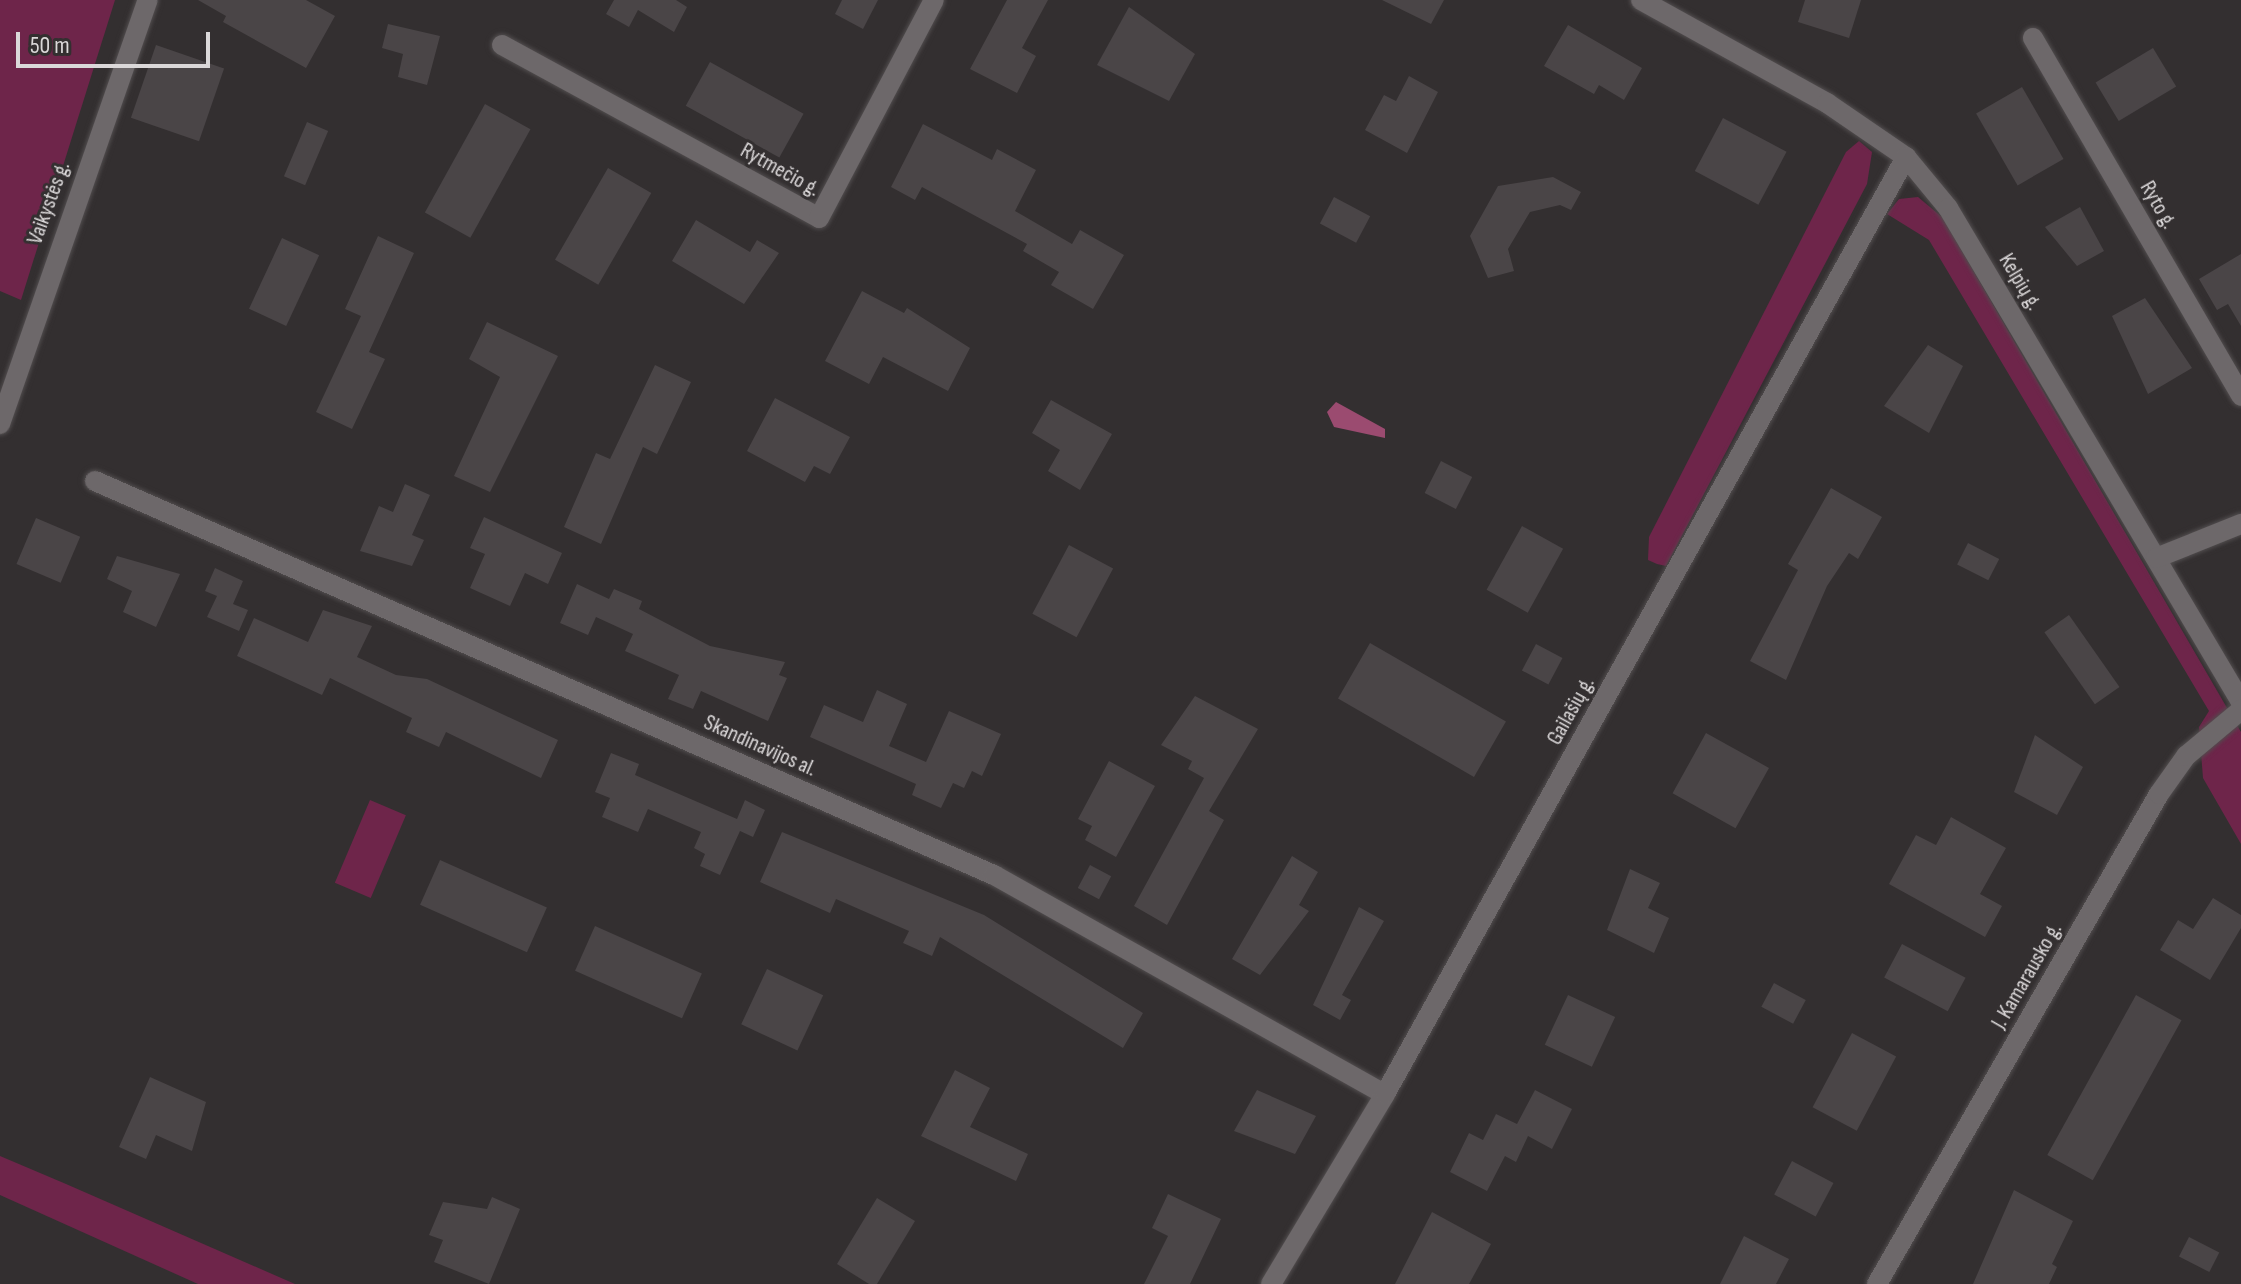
<!DOCTYPE html>
<html>
<head>
<meta charset="utf-8">
<style>
	body { margin:0 }
	#map { position:relative; width:2241px; height:1284px; overflow:hidden; background:#332f30; font-family:"Sofia Sans Condensed",sans-serif }
	div>[style] { position:absolute }
	.green>* { inset:0; background:#6e254a; transform-origin:0 0 }
	.water>* { inset:0; background:#9b4b70 }
	.building>* { inset:0; background:#4a4547; transform-origin:0 0 }
	.roads { filter:drop-shadow(0 0 2px #514d4e) drop-shadow(0 0 2px #514d4e) }
	.minor>* { height:20px; margin:-10px; padding:0 10px; transform-origin:10px; border-radius:10px; background:#6d686a }
	span { translate:-50% -50%; white-space:nowrap; text-align:center; line-height:1.15; -webkit-text-stroke:6px #332f30; paint-order:stroke }
	.street-label { font-size:22px; color:#dbd8d9 }
	.scale { position:absolute; left:16px; top:32px; width:194px; height:36px; box-sizing:border-box; border:4px solid #dbd8d9; border-top:0; padding-left:10px; font-size:24px; line-height:28px; white-space:nowrap; color:#dbd8d9; -webkit-text-stroke:6px #332f30; paint-order:stroke }
</style>
</head>
<body>
<div id="map">
	<div class="green">
		<div style="clip-path:polygon(0 0,115px 0,21px 300px,0 291px)"></div>
		<div style="clip-path:polygon(1859px 141px,1872px 152px,1867px 184px,1666px 566px,1657px 564px,1648px 560px,1649px 537px,1846px 152px)"></div>
		<div style="clip-path:polygon(1918px 197px,1942px 217px,2241px 732px,2241px 844px,2203px 778px,2199px 727px,2209px 711px,1929px 240px,1887px 214px,1899px 199px)"></div>
		<div style="left:370px;top:800px;width:39px;height:90px;rotate:23deg"></div>
		<div style="clip-path:polygon(0 1156px,66px 1184px,295px 1284px,198px 1284px,0 1195px)"></div>
	</div>
	<div class="water">
		<div style="clip-path:polygon(1336px 402px,1385px 429px,1385px 438px,1334px 427px,1327px 412px)"></div>
	</div>
	<div class="building">
		<div style="clip-path:polygon(198px 0,306px 0,335px 16px,306px 68px,223px 22px,226px 16px)"></div>
		<div style="clip-path:polygon(614px 0,676px 0,687px 7px,674px 32px,638px 10px,629px 27px,606px 14px)"></div>
		<div style="clip-path:polygon(842px 0,878px 0,863px 29px,835px 14px)"></div>
		<div style="clip-path:polygon(1007px 0,1048px 0,1022px 48px,1036px 56px,1017px 93px,970px 69px)"></div>
		<div style="clip-path:polygon(1382px 0,1444px 0,1431px 24px)"></div>
		<div style="clip-path:polygon(1805px 0,1861px 0,1849px 38px,1798px 22px)"></div>
		<div style="clip-path:polygon(1129px 7px,1195px 54px,1169px 101px,1097px 65px)"></div>
		<div style="clip-path:polygon(388px 24px,440px 36px,427px 85px,398px 77px,403px 54px,382px 48px)"></div>
		<div style="clip-path:polygon(1568px 25px,1642px 68px,1624px 100px,1599px 85px,1594px 94px,1544px 66px)"></div>
		<div style="left:156px;top:45px;width:72px;height:77px;rotate:19deg"></div>
		<div style="left:2153px;top:48px;width:45px;height:67px;rotate:59deg"></div>
		<div style="left:710px;top:62px;width:107px;height:50px;rotate:29deg"></div>
		<div style="clip-path:polygon(1409px 76px,1438px 92px,1407px 153px,1365px 130px,1384px 95px,1396px 101px)"></div>
		<div style="left:2022px;top:87px;width:83px;height:53px;rotate:60deg"></div>
		<div style="left:485px;top:104px;width:52px;height:124px;rotate:29deg"></div>
		<div style="left:1723px;top:118px;width:72px;height:60px;rotate:28deg"></div>
		<div style="left:307px;top:122px;width:23px;height:59px;rotate:23deg"></div>
		<div style="clip-path:polygon(923px 124px,992px 160px,997px 149px,1036px 170px,1015px 211px,1072px 244px,1080px 230px,1124px 255px,1093px 309px,1051px 285px,1059px 272px,1023px 251px,1027px 244px,922px 187px,915px 200px,891px 187px)"></div>
		<div style="left:608px;top:168px;width:50px;height:106px;rotate:30deg"></div>
		<div style="clip-path:polygon(1553px 177px,1581px 192px,1571px 210px,1560px 205px,1530px 212px,1508px 249px,1514px 271px,1488px 278px,1470px 236px,1498px 186px)"></div>
		<div style="left:1334px;top:197px;width:41px;height:30px;rotate:28deg"></div>
		<div style="clip-path:polygon(2080px 207px,2104px 251px,2077px 266px,2045px 227px)"></div>
		<div style="clip-path:polygon(696px 220px,750px 252px,757px 240px,779px 253px,744px 304px,672px 261px)"></div>
		<div style="clip-path:polygon(378px 236px,414px 253px,369px 352px,385px 359px,352px 429px,316px 412px,361px 316px,345px 309px)"></div>
		<div style="left:282px;top:238px;width:41px;height:78px;rotate:25deg"></div>
		<div style="clip-path:polygon(2241px 254px,2241px 326px,2228px 304px,2217px 310px,2199px 279px)"></div>
		<div style="clip-path:polygon(862px 291px,904px 313px,907px 308px,970px 348px,948px 391px,883px 357px,869px 384px,825px 361px)"></div>
		<div style="clip-path:polygon(2145px 298px,2192px 368px,2148px 394px,2112px 316px)"></div>
		<div style="clip-path:polygon(487px 322px,558px 356px,490px 492px,454px 476px,500px 377px,469px 359px)"></div>
		<div style="clip-path:polygon(1928px 345px,1963px 366px,1929px 433px,1884px 406px)"></div>
		<div style="clip-path:polygon(655px 365px,691px 382px,657px 454px,643px 447px,601px 544px,564px 527px,596px 453px,610px 459px)"></div>
		<div style="clip-path:polygon(775px 398px,850px 437px,830px 474px,814px 466px,805px 482px,747px 451px)"></div>
		<div style="clip-path:polygon(1051px 400px,1112px 434px,1080px 490px,1048px 471px,1060px 450px,1032px 433px)"></div>
		<div style="left:1441px;top:461px;width:35px;height:36px;rotate:27deg"></div>
		<div style="clip-path:polygon(405px 484px,430px 495px,412px 535px,424px 540px,412px 566px,360px 551px,379px 506px,393px 512px)"></div>
		<div style="clip-path:polygon(1831px 488px,1882px 517px,1858px 559px,1849px 553px,1827px 586px,1786px 680px,1750px 661px,1798px 570px,1788px 564px)"></div>
		<div style="clip-path:polygon(484px 517px,562px 553px,548px 584px,525px 573px,510px 606px,470px 588px,485px 554px,470px 548px)"></div>
		<div style="left:36px;top:518px;width:48px;height:50px;rotate:23deg"></div>
		<div style="left:1522px;top:526px;width:47px;height:73px;rotate:29deg"></div>
		<div style="left:1968px;top:543px;width:35px;height:24px;rotate:27deg"></div>
		<div style="left:1069px;top:545px;width:50px;height:78px;rotate:28deg"></div>
		<div style="clip-path:polygon(117px 556px,180px 574px,156px 627px,123px 612px,132px 591px,107px 579px)"></div>
		<div style="clip-path:polygon(215px 568px,243px 581px,233px 604px,248px 610px,239px 631px,207px 617px,217px 596px,205px 591px)"></div>
		<div style="clip-path:polygon(577px 584px,609px 599px,614px 589px,642px 601px,639px 609px,710px 646px,785px 662px,779px 675px,787px 678px,768px 721px,701px 691px,693px 709px,668px 699px,679px 675px,625px 651px,633px 634px,596px 617px,588px 635px,560px 623px)"></div>
		<div style="clip-path:polygon(323px 610px,372px 626px,357px 657px,396px 675px,427px 679px,558px 740px,541px 778px,446px 732px,439px 747px,406px 732px,412px 718px,330px 678px,322px 695px,237px 656px,254px 618px,308px 642px)"></div>
		<div style="left:2069px;top:615px;width:88px;height:30px;rotate:55deg"></div>
		<div style="left:1370px;top:643px;width:157px;height:64px;rotate:30deg"></div>
		<div style="left:1536px;top:644px;width:30px;height:30px;rotate:28deg"></div>
		<div style="clip-path:polygon(877px 690px,907px 704px,889px 746px,926px 762px,949px 711px,1001px 734px,982px 776px,972px 771px,964px 788px,953px 783px,941px 808px,912px 795px,916px 784px,810px 737px,824px 705px,863px 722px)"></div>
		<div style="clip-path:polygon(1195px 696px,1258px 729px,1209px 811px,1224px 820px,1167px 925px,1134px 906px,1204px 778px,1188px 769px,1192px 761px,1161px 745px)"></div>
		<div style="left:1706px;top:733px;width:72px;height:69px;rotate:29deg"></div>
		<div style="clip-path:polygon(2035px 735px,2083px 767px,2057px 815px,2014px 792px)"></div>
		<div style="clip-path:polygon(611px 753px,639px 764px,635px 775px,737px 819px,745px 800px,765px 810px,753px 837px,740px 831px,720px 875px,700px 866px,705px 854px,694px 848px,701px 832px,648px 809px,638px 832px,602px 817px,610px 798px,595px 792px)"></div>
		<div style="clip-path:polygon(1109px 761px,1155px 786px,1116px 857px,1085px 840px,1092px 826px,1078px 819px)"></div>
		<div style="clip-path:polygon(1951px 817px,2006px 848px,1980px 894px,2002px 906px,1985px 937px,1889px 884px,1916px 835px,1936px 845px)"></div>
		<div style="clip-path:polygon(782px 832px,984px 915px,1143px 1013px,1123px 1048px,940px 937px,932px 956px,903px 943px,909px 931px,836px 899px,830px 913px,760px 882px)"></div>
		<div style="clip-path:polygon(1292px 856px,1318px 872px,1299px 905px,1309px 911px,1260px 975px,1232px 959px)"></div>
		<div style="left:440px;top:860px;width:117px;height:49px;rotate:24deg"></div>
		<div style="left:1090px;top:865px;width:24px;height:26px;rotate:28deg"></div>
		<div style="clip-path:polygon(1630px 869px,1660px 883px,1648px 908px,1669px 918px,1654px 953px,1607px 930px)"></div>
		<div style="clip-path:polygon(2213px 898px,2241px 915px,2241px 928px,2210px 980px,2160px 950px,2178px 920px,2193px 929px)"></div>
		<div style="clip-path:polygon(1359px 907px,1384px 921px,1342px 995px,1351px 1000px,1340px 1020px,1313px 1005px)"></div>
		<div style="left:595px;top:926px;width:117px;height:49px;rotate:24deg"></div>
		<div style="left:1902px;top:944px;width:72px;height:38px;rotate:28deg"></div>
		<div style="left:767px;top:969px;width:62px;height:61px;rotate:25deg"></div>
		<div style="left:1774px;top:983px;width:36px;height:27px;rotate:28deg"></div>
		<div style="left:1568px;top:995px;width:52px;height:55px;rotate:25deg"></div>
		<div style="left:2136px;top:995px;width:52px;height:183px;rotate:29deg"></div>
		<div style="left:1852px;top:1033px;width:50px;height:84px;rotate:28deg"></div>
		<div style="clip-path:polygon(955px 1070px,990px 1088px,970px 1127px,1028px 1154px,1016px 1181px,921px 1136px)"></div>
		<div style="clip-path:polygon(150px 1077px,206px 1102px,192px 1151px,156px 1135px,146px 1159px,119px 1147px)"></div>
		<div style="clip-path:polygon(1257px 1090px,1316px 1116px,1295px 1154px,1234px 1131px)"></div>
		<div style="clip-path:polygon(1535px 1090px,1572px 1109px,1552px 1149px,1528px 1136px,1516px 1162px,1505px 1156px,1487px 1191px,1450px 1172px,1469px 1133px,1483px 1140px,1496px 1114px,1517px 1124px)"></div>
		<div style="left:1792px;top:1161px;width:47px;height:38px;rotate:28deg"></div>
		<div style="clip-path:polygon(2014px 1190px,2073px 1221px,2052px 1264px,2057px 1267px,2049px 1284px,1973px 1284px)"></div>
		<div style="clip-path:polygon(1168px 1194px,1221px 1219px,1190px 1284px,1144px 1284px,1168px 1236px,1152px 1228px)"></div>
		<div style="clip-path:polygon(492px 1197px,520px 1209px,489px 1284px,434px 1262px,443px 1240px,429px 1235px,443px 1202px,487px 1209px)"></div>
		<div style="clip-path:polygon(877px 1198px,915px 1221px,877px 1284px,869px 1284px,837px 1264px)"></div>
		<div style="clip-path:polygon(1432px 1212px,1491px 1244px,1469px 1284px,1395px 1284px)"></div>
		<div style="clip-path:polygon(1744px 1236px,1789px 1259px,1776px 1284px,1720px 1284px)"></div>
		<div style="left:2189px;top:1237px;width:34px;height:22px;rotate:27deg"></div>
	</div>
	<div class="roads">
		<div class="minor">
			<div style="left:1641px;top:0;width:213px;rotate:29deg"></div>
			<div style="left:1827px;top:103px;width:96px;rotate:34.4deg"></div>
			<div style="left:1906px;top:157px;width:66px;rotate:50.5deg"></div>
			<div style="left:1948px;top:208px;width:574px;rotate:59.33deg"></div>
			<div style="left:2033px;top:38px;width:414px;rotate:59.8deg"></div>
			<div style="left:502px;top:45px;width:361px;rotate:28.6deg"></div>
			<div style="left:819px;top:218px;width:246px;rotate:-62.2deg"></div>
			<div style="left:0;top:424px;width:449px;rotate:-70.8deg"></div>
			<div style="left:95px;top:481px;width:982px;rotate:23.67deg"></div>
			<div style="left:994px;top:875px;width:448px;rotate:29.3deg"></div>
			<div style="left:2156px;top:558px;width:92px;rotate:-21.8deg"></div>
			<div style="left:1271px;top:1284px;width:222px;rotate:-59deg"></div>
			<div style="left:1385px;top:1094px;width:1072px;rotate:-60.92deg"></div>
			<div style="left:1877px;top:1284px;width:565px;rotate:-60.08deg"></div>
			<div style="left:2159px;top:794px;width:47px;rotate:-54.6deg"></div>
			<div style="left:2186px;top:756px;width:72px;rotate:-39.9deg"></div>
		</div>
	</div>
	<div class="street-label">
		<span style="left:780px;top:170px;rotate:29deg">Rytmečio g.</span>
		<span style="left:49px;top:203px;rotate:-70deg">Vaikystės g.</span>
		<span style="left:2158px;top:205px;rotate:60deg">Ryto g.</span>
		<span style="left:2020px;top:282px;rotate:59deg">Kelpių g.</span>
		<span style="left:1571px;top:711px;rotate:-61deg">Gailašių g.</span>
		<span style="left:760px;top:746px;rotate:24deg">Skandinavijos al.</span>
		<span style="left:2027px;top:976px;rotate:-60deg">J. Kamarausko g.</span>
	</div>
	<div class="scale">50 m</div>
</div>
</body>
</html>
